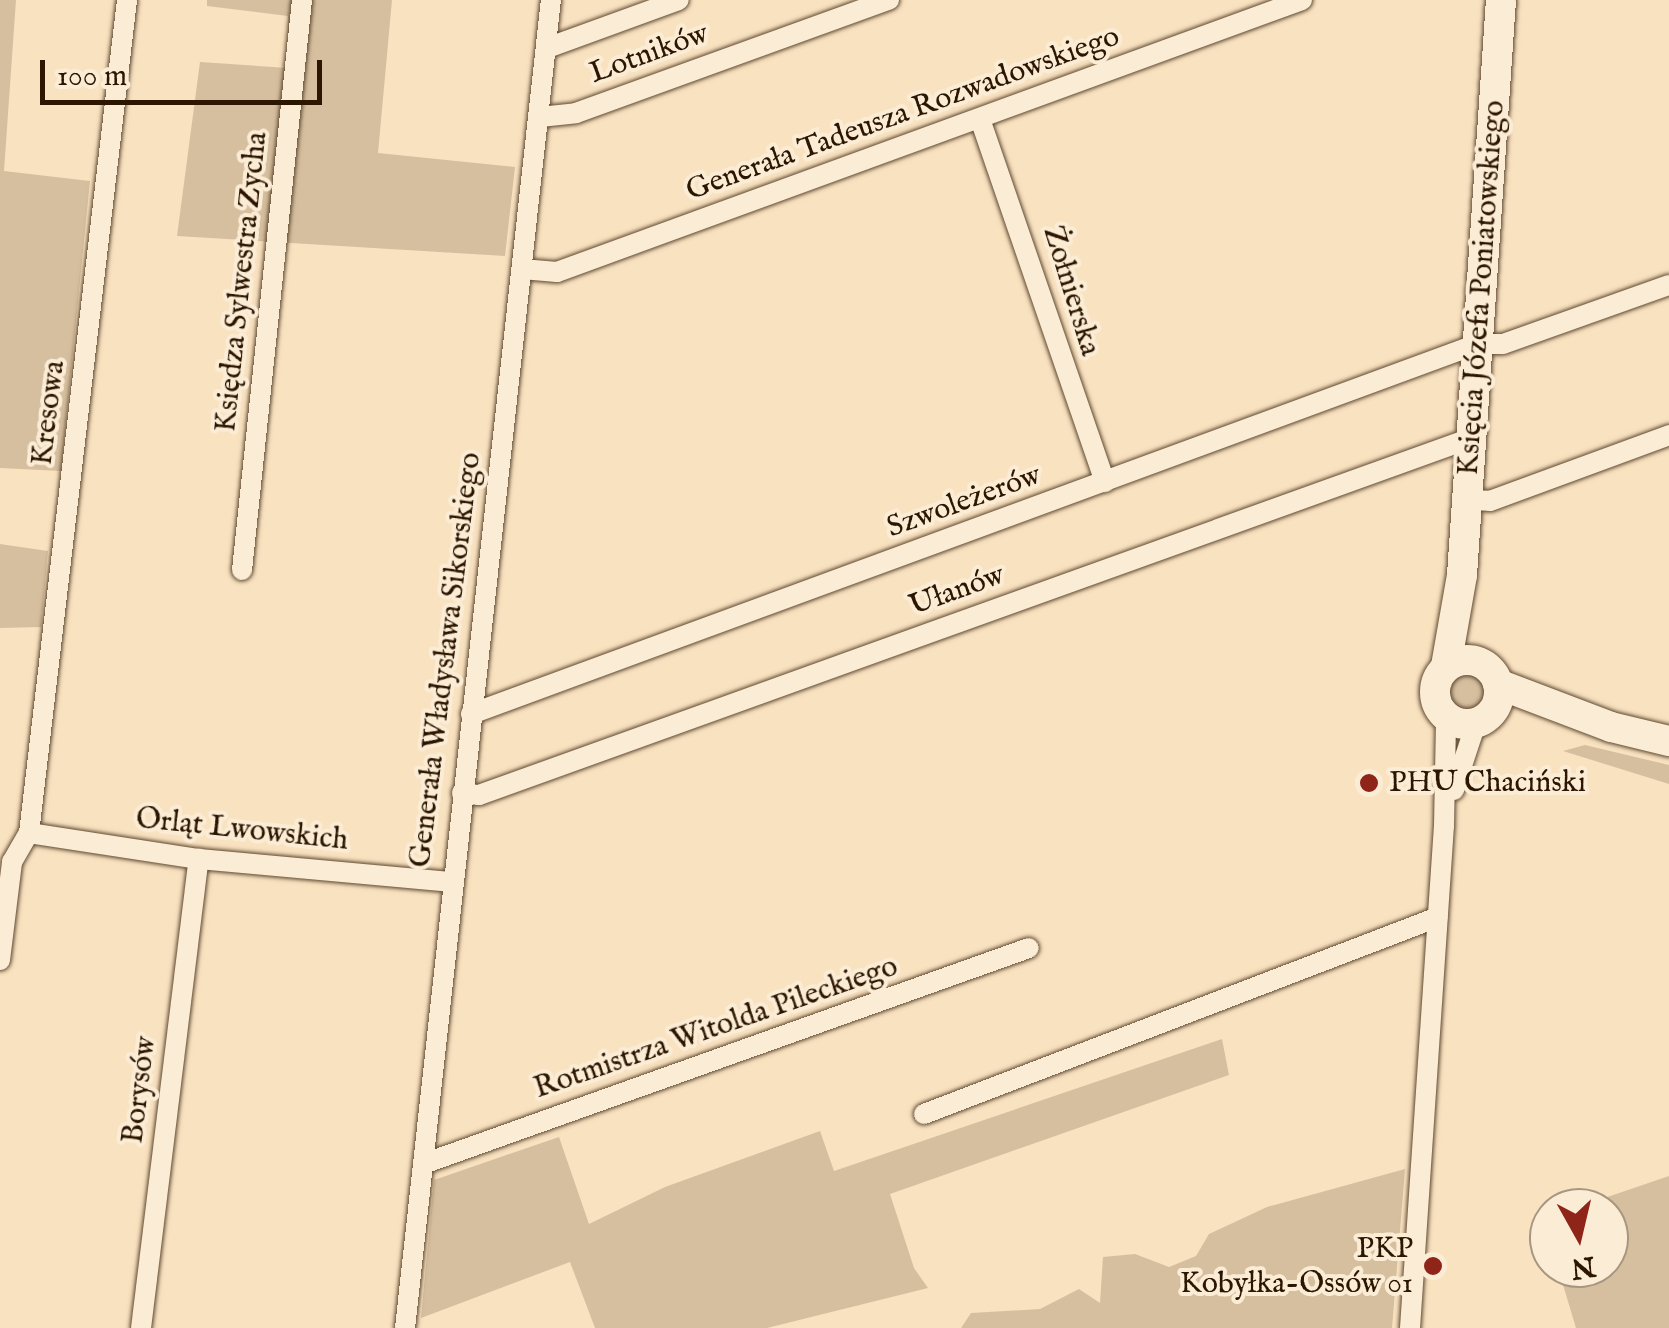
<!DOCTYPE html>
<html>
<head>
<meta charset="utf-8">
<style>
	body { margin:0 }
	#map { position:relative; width:1669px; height:1328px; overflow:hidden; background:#f9e2c0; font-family:"IM FELL English",serif }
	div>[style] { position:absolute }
	.green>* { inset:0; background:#d6bf9f }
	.round { border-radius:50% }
	.roads { filter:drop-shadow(0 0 2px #5f4930) drop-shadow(0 0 2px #5f4930) }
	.street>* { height:20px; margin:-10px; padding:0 10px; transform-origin:10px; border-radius:10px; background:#fbecd6 }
	.secondary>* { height:30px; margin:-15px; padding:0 15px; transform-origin:15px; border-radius:15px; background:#fbecd6 }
	.secondary>.ring { margin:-15px; padding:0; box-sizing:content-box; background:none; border:30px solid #fbecd6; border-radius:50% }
	.dots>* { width:28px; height:28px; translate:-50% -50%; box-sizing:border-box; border:5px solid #fbecd6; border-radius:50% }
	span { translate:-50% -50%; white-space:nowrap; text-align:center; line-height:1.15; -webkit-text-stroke:8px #fbecd6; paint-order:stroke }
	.street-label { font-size:30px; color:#2c1600 }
	.poi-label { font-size:30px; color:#2c1600 }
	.left { translate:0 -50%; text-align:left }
	.right { translate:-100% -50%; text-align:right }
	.north { position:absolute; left:1529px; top:1188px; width:100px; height:100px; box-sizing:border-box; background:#fbecd6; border:2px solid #a89680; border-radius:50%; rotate:172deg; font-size:28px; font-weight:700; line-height:40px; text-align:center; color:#2c1600 }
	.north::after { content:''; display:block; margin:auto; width:35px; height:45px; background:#8f2418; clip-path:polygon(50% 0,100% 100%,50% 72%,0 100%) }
	.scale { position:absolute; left:40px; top:60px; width:282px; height:45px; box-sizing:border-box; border:5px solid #2c1600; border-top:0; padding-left:12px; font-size:30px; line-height:35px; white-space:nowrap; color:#2c1600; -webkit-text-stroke:8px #fbecd6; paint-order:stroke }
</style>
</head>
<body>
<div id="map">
	<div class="green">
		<div style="clip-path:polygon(0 0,16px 0,4px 171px,90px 181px,61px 471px,0 468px)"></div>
		<div style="clip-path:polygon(207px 0,392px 0,378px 153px,515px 167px,505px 256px,177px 236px,200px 62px,288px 68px,288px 16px,207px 6px)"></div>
		<div style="clip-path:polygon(0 544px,48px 551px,41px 627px,0 628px)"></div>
		<div class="round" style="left:1447px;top:672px;width:40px;height:40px"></div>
		<div style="clip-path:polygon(1585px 745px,1669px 765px,1669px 784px,1563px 751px)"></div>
		<div style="clip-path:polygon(1222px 1039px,1229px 1075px,890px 1194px,914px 1268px,928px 1288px,767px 1328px,595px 1328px,570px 1262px,421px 1318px,434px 1180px,559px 1137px,589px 1224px,665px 1187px,820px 1131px,834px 1171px)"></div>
		<div style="clip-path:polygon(1405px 1169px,1392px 1328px,961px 1328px,971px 1313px,1040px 1309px,1079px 1289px,1100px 1303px,1103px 1257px,1135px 1254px,1169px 1267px,1196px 1256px,1209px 1234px,1267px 1207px)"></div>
		<div style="clip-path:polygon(1669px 1176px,1669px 1328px,1576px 1328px,1558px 1268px,1609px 1268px,1609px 1208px,1575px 1208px)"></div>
	</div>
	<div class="roads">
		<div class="street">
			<div style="left:547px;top:48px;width:140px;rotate:-20deg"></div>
			<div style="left:540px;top:117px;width:36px;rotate:-6deg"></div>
			<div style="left:576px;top:113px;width:333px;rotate:-19.9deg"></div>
			<div style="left:980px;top:119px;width:384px;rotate:71deg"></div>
			<div style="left:522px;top:269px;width:35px;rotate:5deg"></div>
			<div style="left:557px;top:272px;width:793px;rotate:-20.06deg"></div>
			<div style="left:1467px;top:500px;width:23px;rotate:2deg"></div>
			<div style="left:1490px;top:501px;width:191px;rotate:-20.2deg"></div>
			<div style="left:242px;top:570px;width:573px;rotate:-83.99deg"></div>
			<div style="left:471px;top:714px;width:1072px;rotate:-20.19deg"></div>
			<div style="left:1477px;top:344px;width:26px"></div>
			<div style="left:1503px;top:344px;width:176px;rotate:-19.6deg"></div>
			<div style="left:1454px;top:790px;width:71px;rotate:-71.8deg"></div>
			<div style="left:462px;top:793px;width:17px;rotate:7deg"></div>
			<div style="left:479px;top:795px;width:1054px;rotate:-19.79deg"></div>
			<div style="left:29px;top:833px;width:172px;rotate:8.7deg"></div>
			<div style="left:199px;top:859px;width:252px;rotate:5.2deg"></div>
			<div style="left:0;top:960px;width:99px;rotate:-83deg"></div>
			<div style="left:12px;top:862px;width:34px;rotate:-60deg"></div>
			<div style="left:29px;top:833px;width:839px;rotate:-83.29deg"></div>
			<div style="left:924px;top:1114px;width:550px;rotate:-20.97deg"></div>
			<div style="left:423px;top:1164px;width:643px;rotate:-19.62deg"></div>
			<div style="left:141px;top:1328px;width:473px;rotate:-83deg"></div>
			<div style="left:405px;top:1328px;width:1336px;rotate:-83.73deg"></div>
			<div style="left:1410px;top:1328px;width:503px;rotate:-86.13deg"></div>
			<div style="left:1444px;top:826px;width:109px;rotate:-88.9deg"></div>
		</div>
		<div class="secondary">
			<div class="ring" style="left:1435px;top:660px;width:34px;height:34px"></div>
			<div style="left:1446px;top:666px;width:92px;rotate:-80deg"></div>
			<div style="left:1462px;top:575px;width:576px;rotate:-86.12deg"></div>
			<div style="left:1498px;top:684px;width:121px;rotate:20.8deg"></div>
			<div style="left:1611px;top:727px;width:60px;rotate:13.6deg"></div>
		</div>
	</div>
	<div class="dots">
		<div style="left:1369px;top:783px;background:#8f2418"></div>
		<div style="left:1433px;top:1266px;background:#8f2418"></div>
	</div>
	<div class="street-label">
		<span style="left:649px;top:54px;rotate:-20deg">Lotników</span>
		<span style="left:903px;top:114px;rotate:-20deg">Generała Tadeusza Rozwadowskiego</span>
		<span style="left:242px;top:282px;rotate:-84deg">Księdza Sylwestra Zycha</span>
		<span style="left:1482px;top:288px;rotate:-86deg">Księcia Józefa Poniatowskiego</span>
		<span style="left:1071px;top:291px;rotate:73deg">Żołnierska</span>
		<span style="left:49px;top:413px;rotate:-83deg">Kresowa</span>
		<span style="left:964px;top:502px;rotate:-20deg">Szwoleżerów</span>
		<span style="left:957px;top:591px;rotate:-20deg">Ułanów</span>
		<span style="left:446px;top:660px;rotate:-83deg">Generała Władysława Sikorskiego</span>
		<span style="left:242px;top:830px;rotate:6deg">Orląt Lwowskich</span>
		<span style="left:716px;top:1028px;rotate:-19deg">Rotmistrza Witolda Pileckiego</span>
		<span style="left:140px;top:1090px;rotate:-83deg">Borysów</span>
	</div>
	<div class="poi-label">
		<span class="left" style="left:1389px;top:783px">PHU Chaciński</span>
		<span class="right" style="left:1413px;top:1266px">PKP<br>Kobyłka-Ossów 01</span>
	</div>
	<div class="north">N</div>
	<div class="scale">100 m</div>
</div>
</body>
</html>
